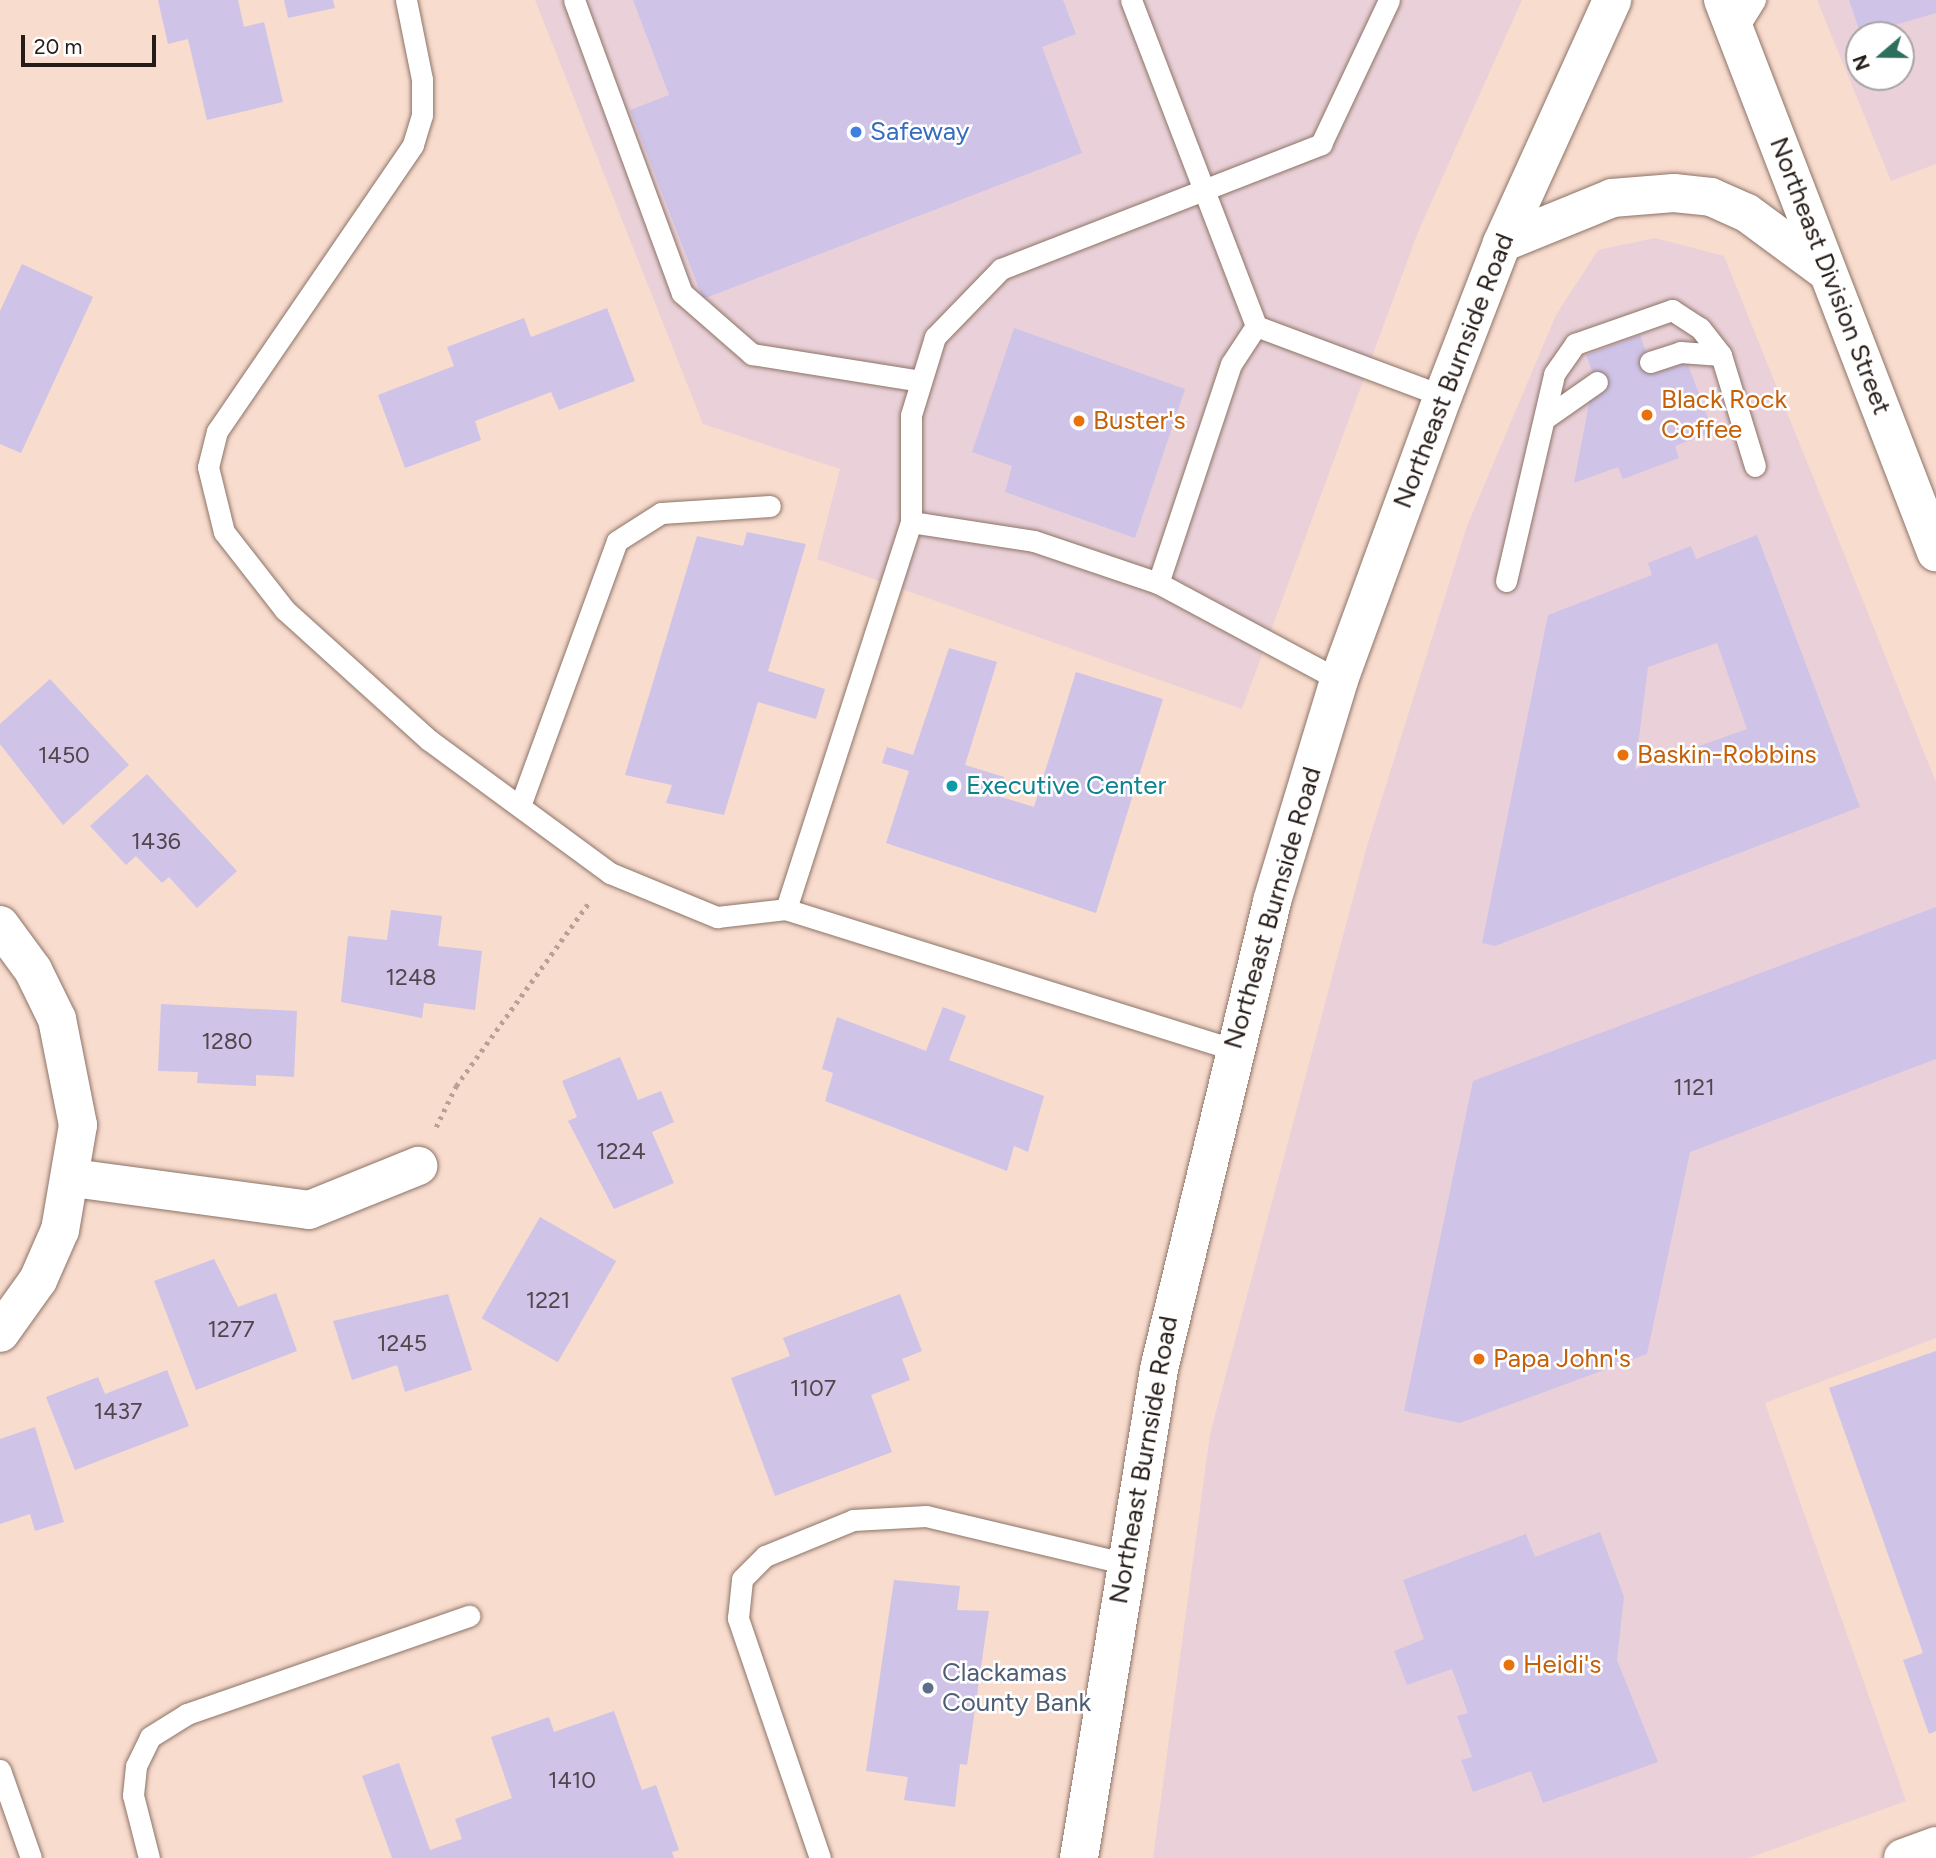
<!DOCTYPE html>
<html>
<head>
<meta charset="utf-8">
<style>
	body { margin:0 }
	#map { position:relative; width:1936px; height:1858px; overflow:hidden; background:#f8dcce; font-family:Figtree,sans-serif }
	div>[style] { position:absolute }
	.commercial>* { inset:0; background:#ead1d9 }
	.building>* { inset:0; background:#cfc3e8; transform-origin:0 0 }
	.path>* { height:4.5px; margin-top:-2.25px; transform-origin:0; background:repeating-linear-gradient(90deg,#b8a196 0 3.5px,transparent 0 8.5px) }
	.roads { filter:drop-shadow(0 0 2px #8d7468) drop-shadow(0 0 2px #8d7468) }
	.service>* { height:21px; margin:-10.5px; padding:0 10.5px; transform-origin:10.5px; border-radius:10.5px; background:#fff }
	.minor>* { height:38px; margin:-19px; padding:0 19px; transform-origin:19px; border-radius:19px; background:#fff }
	.secondary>* { height:38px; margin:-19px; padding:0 19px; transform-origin:19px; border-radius:19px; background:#fff }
	.primary>* { height:38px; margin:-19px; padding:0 19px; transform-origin:19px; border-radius:19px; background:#fff }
	.dots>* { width:19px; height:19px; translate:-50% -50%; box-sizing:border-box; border:4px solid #fff; border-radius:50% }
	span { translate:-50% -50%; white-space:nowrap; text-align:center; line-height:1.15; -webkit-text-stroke:5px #fff; paint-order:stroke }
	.number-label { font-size:23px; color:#50464b }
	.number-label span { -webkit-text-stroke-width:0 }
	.shop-label { font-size:26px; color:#366cbe }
	.left { translate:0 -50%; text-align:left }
	.street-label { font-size:26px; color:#261c17 }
	.food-label { font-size:26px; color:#c56008 }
	.culture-label { font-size:26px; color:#0d838f }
	.service-label { font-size:26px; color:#4e5e75 }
	.north { position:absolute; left:1845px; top:21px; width:70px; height:70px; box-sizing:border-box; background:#fff; border:2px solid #a8a4a2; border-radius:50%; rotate:250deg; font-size:19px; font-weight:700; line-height:28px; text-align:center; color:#261c17 }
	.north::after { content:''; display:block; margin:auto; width:24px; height:32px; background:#2d6e5d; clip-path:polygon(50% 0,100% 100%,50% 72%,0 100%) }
	.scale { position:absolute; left:21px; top:35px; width:135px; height:32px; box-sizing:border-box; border:4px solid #261c17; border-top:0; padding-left:9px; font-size:21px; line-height:24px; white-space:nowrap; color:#261c17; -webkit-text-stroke:5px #fff; paint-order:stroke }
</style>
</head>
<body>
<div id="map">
	<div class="commercial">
		<div style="clip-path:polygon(535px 0,1522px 0,1418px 232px,1242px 709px,817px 559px,840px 469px,703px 424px)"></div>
		<div style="clip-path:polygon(evenodd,1817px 0,1936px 0,1936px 164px,1891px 181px,1817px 0,1859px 35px,1901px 35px,1901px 77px,1859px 77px,1859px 35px)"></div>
		<div style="clip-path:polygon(1655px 238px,1724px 256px,1936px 782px,1936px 1338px,1765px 1403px,1906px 1801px,1749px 1858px,1153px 1858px,1210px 1434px,1367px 846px,1467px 526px,1556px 315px,1598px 250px)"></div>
	</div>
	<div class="building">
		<div style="clip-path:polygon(158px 0,238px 0,244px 27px,264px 22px,283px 102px,207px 120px,188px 39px,168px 44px)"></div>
		<div style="clip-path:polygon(284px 0,333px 0,335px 8px,288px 18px)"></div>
		<div style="clip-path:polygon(633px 0,1063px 0,1076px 34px,1042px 47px,1082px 153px,703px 299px,630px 110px,669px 95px)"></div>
		<div style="clip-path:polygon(1849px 0,1936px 0,1936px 13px,1861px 35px)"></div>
		<div style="clip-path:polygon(22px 264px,93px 297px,21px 453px,0 444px,0 311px)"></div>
		<div style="clip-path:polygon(607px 308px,635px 381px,559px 410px,551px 392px,475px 421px,481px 440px,405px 468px,378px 395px,454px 366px,447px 347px,524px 318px,531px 337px)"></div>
		<div style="clip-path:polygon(1014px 328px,1185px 389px,1135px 538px,1005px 492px,1012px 466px,972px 452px)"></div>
		<div style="clip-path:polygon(1640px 335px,1654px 374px,1687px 362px,1713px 432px,1675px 446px,1679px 458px,1623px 479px,1618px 467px,1574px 483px,1590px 398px,1601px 394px,1586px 355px)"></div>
		<div style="clip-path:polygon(747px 532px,806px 544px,768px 671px,825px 689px,816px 719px,758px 702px,724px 815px,666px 803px,672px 785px,625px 775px,697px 536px,743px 546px)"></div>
		<div style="clip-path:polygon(evenodd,1757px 535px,1860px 807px,1495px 946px,1482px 943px,1548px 615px,1652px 575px,1648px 563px,1691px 546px,1696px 559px,1757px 535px,1717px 643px,1747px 729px,1635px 769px,1648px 667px,1717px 643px)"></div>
		<div style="clip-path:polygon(949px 648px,997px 662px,965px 765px,1004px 777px,998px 796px,1034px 807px,1076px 672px,1163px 699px,1096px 913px,886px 843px,909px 771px,882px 763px,887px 747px,913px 755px)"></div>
		<div style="clip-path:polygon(50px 679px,129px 765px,63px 825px,0 744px,0 724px)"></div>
		<div style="clip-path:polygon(147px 774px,237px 871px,197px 908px,169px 877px,162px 883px,136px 856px,126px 865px,90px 826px)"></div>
		<div style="clip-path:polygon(1936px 907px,1936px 1059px,1690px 1152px,1647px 1354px,1460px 1423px,1404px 1411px,1473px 1081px)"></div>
		<div style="clip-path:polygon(391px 910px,442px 916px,438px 946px,482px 951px,475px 1010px,424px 1003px,422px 1018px,341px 1002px,348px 936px,387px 940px)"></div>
		<div style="clip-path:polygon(161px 1004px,297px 1011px,294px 1077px,256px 1075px,256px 1086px,197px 1083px,198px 1072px,158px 1071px)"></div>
		<div style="clip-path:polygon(943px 1007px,966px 1016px,949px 1060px,1044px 1096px,1028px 1152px,1014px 1146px,1007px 1171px,825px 1101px,833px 1073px,822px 1069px,837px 1017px,926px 1051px)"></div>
		<div style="clip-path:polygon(620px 1057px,638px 1100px,661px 1091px,674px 1122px,652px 1132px,674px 1183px,614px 1209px,568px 1121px,577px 1117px,562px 1081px)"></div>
		<div style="left:540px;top:1217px;width:88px;height:117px;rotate:30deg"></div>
		<div style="clip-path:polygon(214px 1259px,238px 1307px,276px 1293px,297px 1351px,196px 1390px,154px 1281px)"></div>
		<div style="clip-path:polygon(448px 1294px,472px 1370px,405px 1392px,397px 1365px,352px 1380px,333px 1321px)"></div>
		<div style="clip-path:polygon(900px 1294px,922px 1351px,902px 1359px,910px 1380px,871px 1395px,892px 1452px,775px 1496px,731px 1378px,790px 1356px,783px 1338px)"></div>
		<div style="clip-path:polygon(1936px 1351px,1936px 1731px,1929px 1734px,1903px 1660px,1923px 1653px,1829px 1388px)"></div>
		<div style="clip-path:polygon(167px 1370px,189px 1426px,75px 1470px,46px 1397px,98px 1377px,105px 1394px)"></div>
		<div style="clip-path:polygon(35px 1427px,64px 1522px,35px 1531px,30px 1514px,0 1524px,0 1439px)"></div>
		<div style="clip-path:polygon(1600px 1532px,1624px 1597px,1617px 1660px,1658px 1762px,1543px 1803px,1531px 1771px,1473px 1792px,1461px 1760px,1472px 1757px,1457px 1716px,1468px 1713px,1452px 1669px,1407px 1685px,1394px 1651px,1424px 1639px,1403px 1580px,1526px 1534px,1535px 1557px)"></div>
		<div style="clip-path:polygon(894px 1580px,960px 1586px,957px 1610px,989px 1611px,967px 1765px,960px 1764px,955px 1807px,904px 1800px,908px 1777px,866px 1771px)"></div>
		<div style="clip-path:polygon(614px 1711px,642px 1790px,656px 1785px,679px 1850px,672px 1852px,674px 1858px,392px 1858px,362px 1776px,399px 1763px,430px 1850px,462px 1839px,455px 1819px,512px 1798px,491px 1737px,549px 1717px,554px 1732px)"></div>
	</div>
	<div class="path">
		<div style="left:436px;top:1127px;width:46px;rotate:-64deg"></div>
		<div style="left:456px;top:1086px;width:228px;rotate:-54.1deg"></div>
	</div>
	<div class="roads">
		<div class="service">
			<div style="left:406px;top:0;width:81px;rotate:78.6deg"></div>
			<div style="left:422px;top:79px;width:36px;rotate:90deg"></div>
			<div style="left:422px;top:115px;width:31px;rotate:107deg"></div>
			<div style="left:413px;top:145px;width:347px;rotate:124.4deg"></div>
			<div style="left:217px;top:431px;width:37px;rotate:104deg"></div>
			<div style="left:208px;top:467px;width:67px;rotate:76.2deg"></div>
			<div style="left:224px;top:532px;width:99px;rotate:52deg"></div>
			<div style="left:285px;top:610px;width:194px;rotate:42.1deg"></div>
			<div style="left:429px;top:740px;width:225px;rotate:36.3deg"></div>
			<div style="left:610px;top:873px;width:116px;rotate:22.4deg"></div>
			<div style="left:717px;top:917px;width:69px;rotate:-6.6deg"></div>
			<div style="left:574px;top:0;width:312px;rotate:69.8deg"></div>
			<div style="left:682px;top:293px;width:93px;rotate:41.1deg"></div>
			<div style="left:752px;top:354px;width:171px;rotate:9.1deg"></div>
			<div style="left:1131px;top:0;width:349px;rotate:69deg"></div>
			<div style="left:1256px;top:326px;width:200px;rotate:20.5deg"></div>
			<div style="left:1735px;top:32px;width:38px;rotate:-58deg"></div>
			<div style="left:1256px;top:326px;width:45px;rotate:123.3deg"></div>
			<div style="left:1231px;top:364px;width:231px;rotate:108.4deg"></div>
			<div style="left:1158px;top:583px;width:205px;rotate:28.2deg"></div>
			<div style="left:1650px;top:362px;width:32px;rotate:-18deg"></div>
			<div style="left:1680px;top:352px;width:41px;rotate:4.2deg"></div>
			<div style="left:1547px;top:417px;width:61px;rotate:-35deg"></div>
			<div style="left:911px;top:522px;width:124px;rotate:8.8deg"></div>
			<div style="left:1034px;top:541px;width:131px;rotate:18.7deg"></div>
			<div style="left:1506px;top:581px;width:212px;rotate:-76.9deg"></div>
			<div style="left:1554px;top:374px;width:37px;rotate:-55deg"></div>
			<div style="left:1575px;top:344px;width:103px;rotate:-19.3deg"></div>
			<div style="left:1672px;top:310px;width:33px;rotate:33deg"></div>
			<div style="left:1700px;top:328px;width:34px;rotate:52deg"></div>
			<div style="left:1721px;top:355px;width:116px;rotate:73deg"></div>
			<div style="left:520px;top:806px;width:282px;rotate:-69.9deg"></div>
			<div style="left:617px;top:541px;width:52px;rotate:-32.5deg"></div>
			<div style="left:661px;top:513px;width:109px;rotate:-3.7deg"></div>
			<div style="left:1232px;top:1049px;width:467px;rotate:-162.6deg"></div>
			<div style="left:786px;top:909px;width:407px;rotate:-72.1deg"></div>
			<div style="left:911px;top:522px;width:107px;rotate:-90deg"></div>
			<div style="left:911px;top:415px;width:82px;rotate:-72.9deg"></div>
			<div style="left:935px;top:337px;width:95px;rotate:-45.9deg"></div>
			<div style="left:1001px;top:269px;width:344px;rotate:-21.3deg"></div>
			<div style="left:1321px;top:144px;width:159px;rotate:-64.7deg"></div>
			<div style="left:0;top:1770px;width:93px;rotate:70.6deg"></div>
			<div style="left:149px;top:1858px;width:65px;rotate:-104.3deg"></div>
			<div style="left:133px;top:1795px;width:29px;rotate:-84deg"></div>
			<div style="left:136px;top:1766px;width:32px;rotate:-64deg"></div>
			<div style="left:150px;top:1737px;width:44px;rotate:-31.9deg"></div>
			<div style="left:187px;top:1714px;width:299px;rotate:-19.2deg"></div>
			<div style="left:820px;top:1858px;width:254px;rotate:-108.9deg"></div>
			<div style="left:738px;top:1618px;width:39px;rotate:-84deg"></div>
			<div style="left:742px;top:1579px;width:33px;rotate:-45deg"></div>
			<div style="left:765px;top:1556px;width:95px;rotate:-22.2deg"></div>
			<div style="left:853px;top:1520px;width:73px;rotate:-3.1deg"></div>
			<div style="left:926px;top:1516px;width:204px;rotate:13.4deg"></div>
		</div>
		<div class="minor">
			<div style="left:0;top:925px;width:56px;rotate:53.7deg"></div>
			<div style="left:33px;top:970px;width:55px;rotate:63.9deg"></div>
			<div style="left:57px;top:1019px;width:108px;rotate:78.8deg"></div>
			<div style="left:78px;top:1125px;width:107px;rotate:99.7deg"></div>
			<div style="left:60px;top:1230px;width:55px;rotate:113.7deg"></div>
			<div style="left:38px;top:1280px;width:65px;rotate:125.6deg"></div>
			<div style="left:73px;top:1178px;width:238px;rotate:7.7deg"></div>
			<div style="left:309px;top:1210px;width:118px;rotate:-22deg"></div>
		</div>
		<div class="secondary">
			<div style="left:1903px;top:1858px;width:35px;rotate:-20deg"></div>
		</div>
		<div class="primary">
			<div style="left:1723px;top:0;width:592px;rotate:68.9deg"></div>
			<div style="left:1502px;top:243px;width:119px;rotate:-22.2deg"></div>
			<div style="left:1612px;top:198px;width:62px;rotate:-4.6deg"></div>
			<div style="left:1674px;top:193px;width:37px;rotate:6deg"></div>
			<div style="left:1711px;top:197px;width:39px;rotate:24deg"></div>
			<div style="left:1747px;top:213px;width:99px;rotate:36.4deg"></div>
			<div style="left:1079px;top:1858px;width:496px;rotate:-80.7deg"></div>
			<div style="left:1159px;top:1369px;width:481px;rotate:-76.4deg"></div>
			<div style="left:1272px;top:901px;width:231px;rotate:-73.1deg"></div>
			<div style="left:1339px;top:680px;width:302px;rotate:-69.9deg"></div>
			<div style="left:1443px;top:396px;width:164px;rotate:-68.9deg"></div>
			<div style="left:1502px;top:243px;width:267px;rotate:-65.6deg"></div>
		</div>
	</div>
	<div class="dots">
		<div style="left:856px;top:132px;background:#3f7fe0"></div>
		<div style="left:1647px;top:415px;background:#e8710a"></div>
		<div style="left:1079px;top:421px;background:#e8710a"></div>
		<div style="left:1623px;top:755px;background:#e8710a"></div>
		<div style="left:952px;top:786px;background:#0f9aa8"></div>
		<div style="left:1479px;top:1359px;background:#e8710a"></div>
		<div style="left:1509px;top:1665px;background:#e8710a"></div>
		<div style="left:928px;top:1688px;background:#5c6f8a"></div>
	</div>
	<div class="number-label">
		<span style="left:64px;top:755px">1450</span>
		<span style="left:156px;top:841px">1436</span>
		<span style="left:411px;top:977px">1248</span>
		<span style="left:227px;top:1041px">1280</span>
		<span style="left:1694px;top:1087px">1121</span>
		<span style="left:621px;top:1151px">1224</span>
		<span style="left:548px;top:1300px">1221</span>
		<span style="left:231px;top:1329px">1277</span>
		<span style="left:402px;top:1343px">1245</span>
		<span style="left:813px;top:1388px">1107</span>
		<span style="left:118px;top:1411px">1437</span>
		<span style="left:572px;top:1780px">1410</span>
	</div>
	<div class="shop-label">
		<span class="left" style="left:870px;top:132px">Safeway</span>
	</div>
	<div class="street-label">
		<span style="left:1830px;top:276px;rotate:69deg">Northeast Division Street</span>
		<span style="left:1454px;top:371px;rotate:-69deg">Northeast Burnside Road</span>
		<span style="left:1273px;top:908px;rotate:-74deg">Northeast Burnside Road</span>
		<span style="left:1144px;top:1460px;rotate:-80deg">Northeast Burnside Road</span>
	</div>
	<div class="food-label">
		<span class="left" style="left:1661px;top:415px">Black Rock<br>Coffee</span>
		<span class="left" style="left:1093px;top:421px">Buster's</span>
		<span class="left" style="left:1637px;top:755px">Baskin-Robbins</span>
		<span class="left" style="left:1493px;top:1359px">Papa John's</span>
		<span class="left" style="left:1523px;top:1665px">Heidi's</span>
	</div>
	<div class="culture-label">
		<span class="left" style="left:966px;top:786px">Executive Center</span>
	</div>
	<div class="service-label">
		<span class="left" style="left:942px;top:1688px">Clackamas<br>County Bank</span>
	</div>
	<div class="north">N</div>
	<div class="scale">20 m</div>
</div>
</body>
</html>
